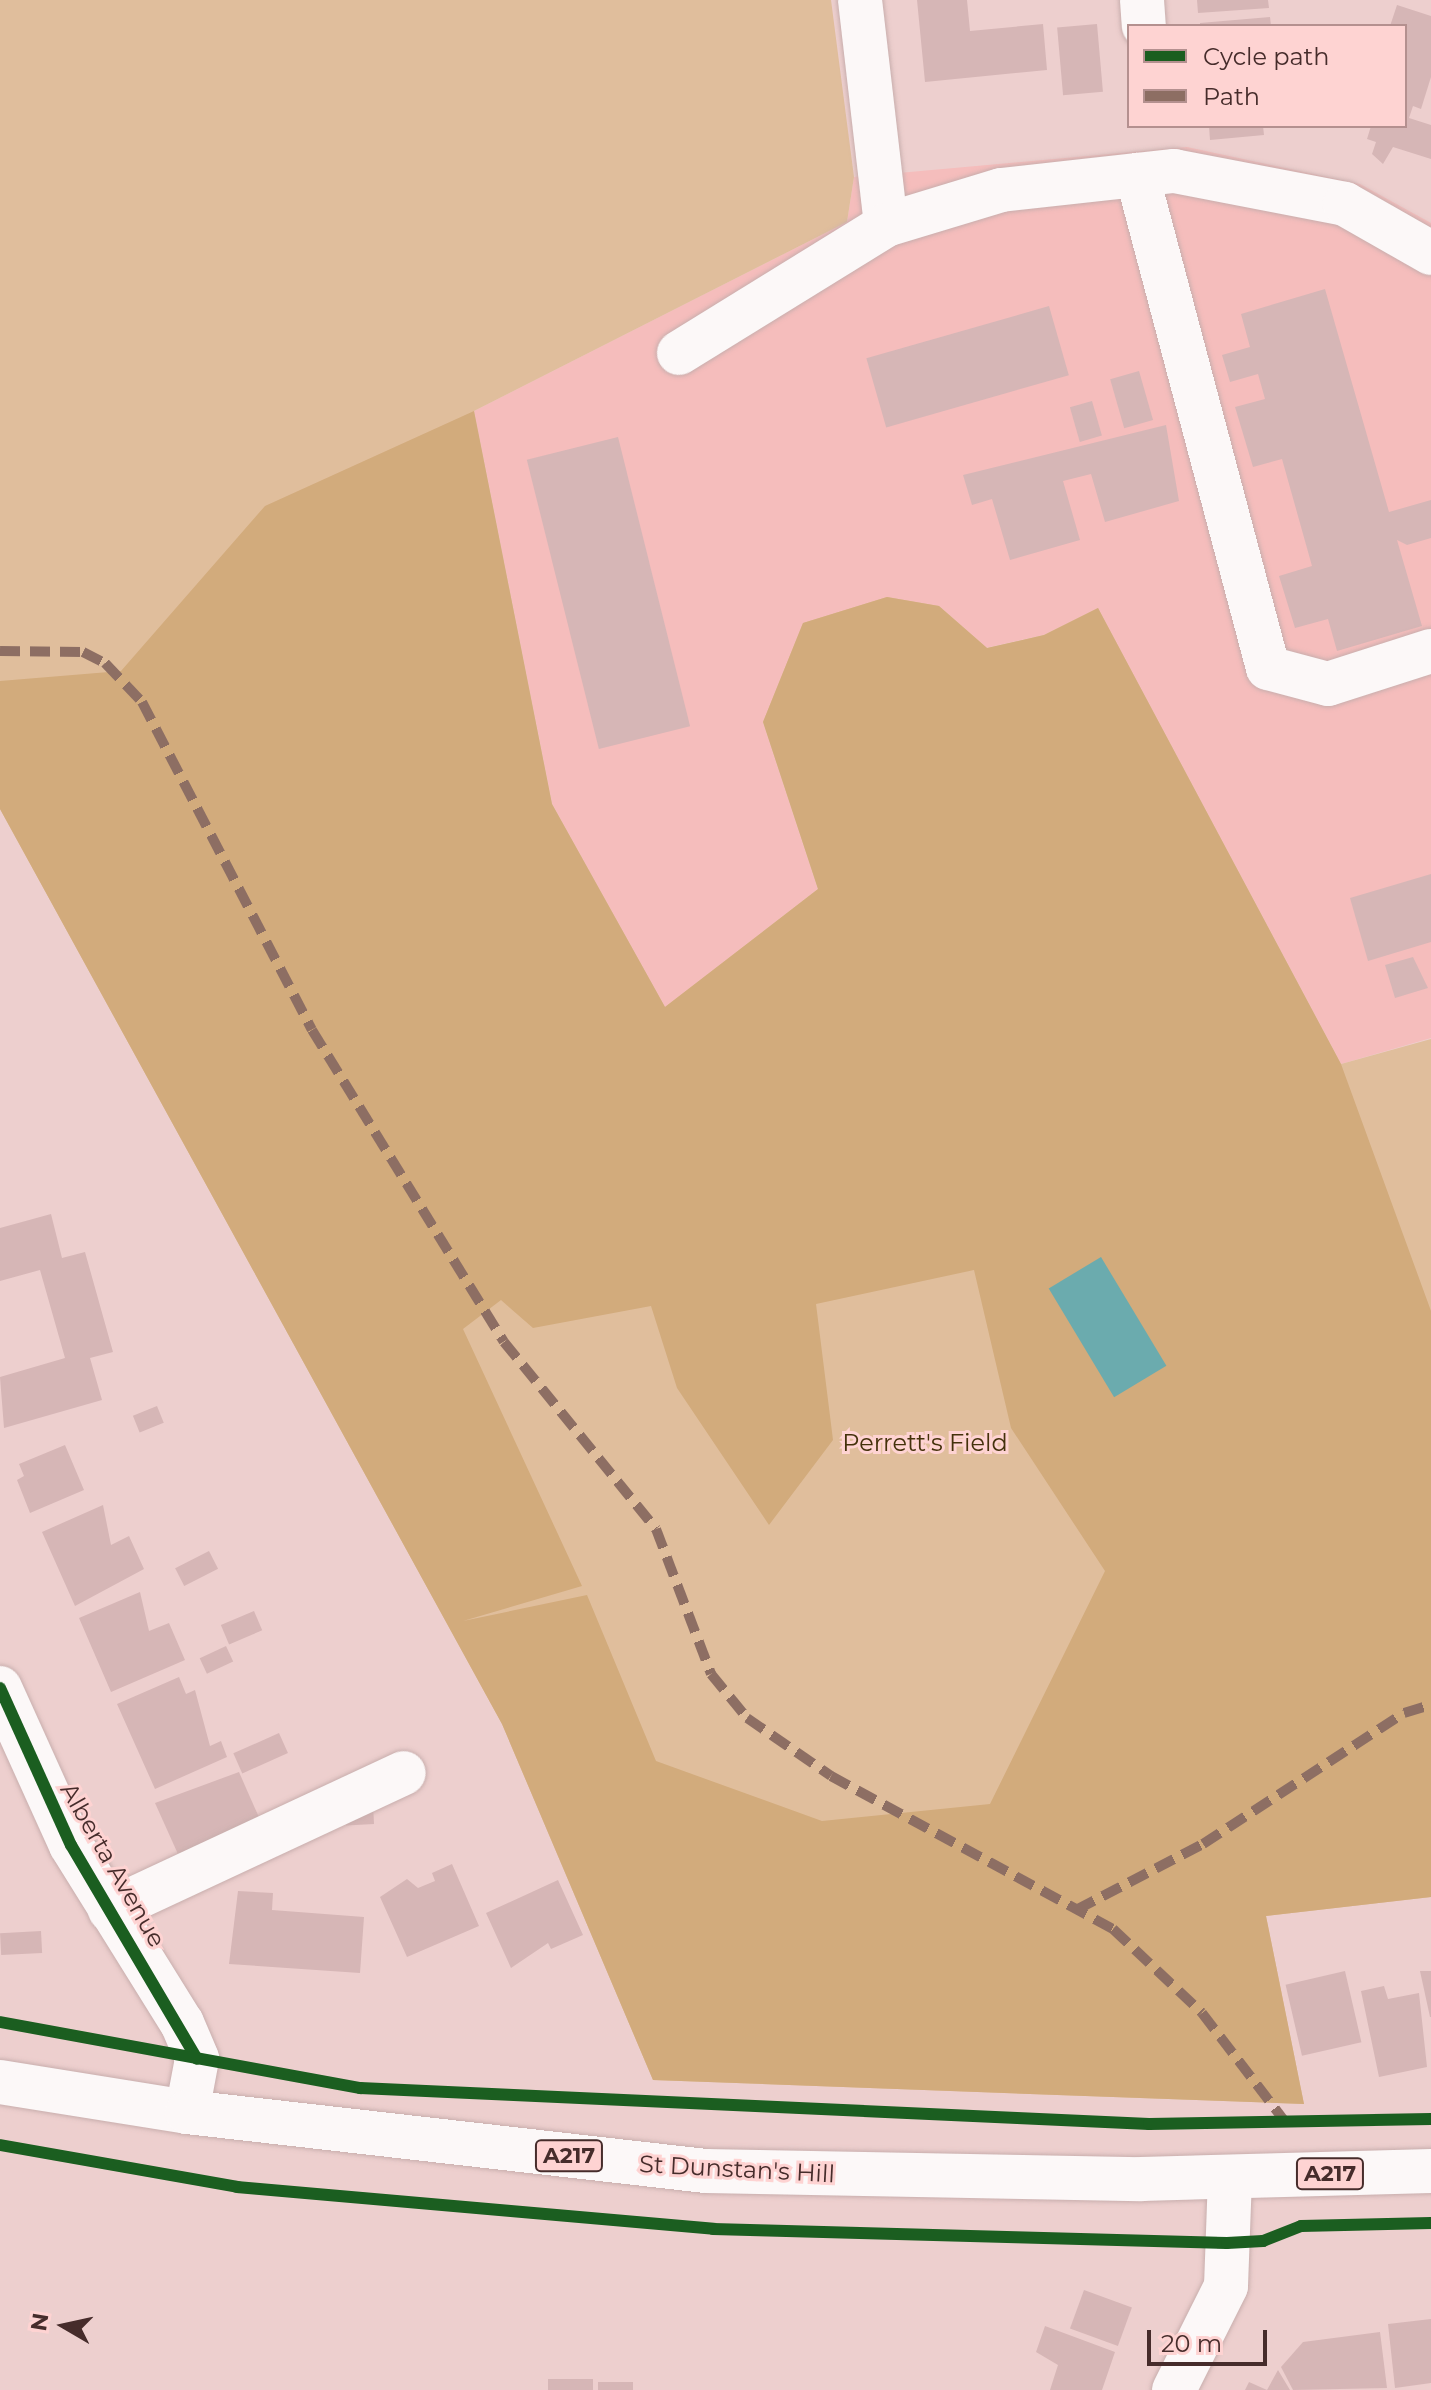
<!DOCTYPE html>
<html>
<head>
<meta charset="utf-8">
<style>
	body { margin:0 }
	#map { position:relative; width:1431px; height:2390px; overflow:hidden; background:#edcfce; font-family:Montserrat,sans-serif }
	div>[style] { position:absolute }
	.built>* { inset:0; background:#f5bdbc }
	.green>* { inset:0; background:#e0be9c }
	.forest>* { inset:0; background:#d2ab7c }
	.water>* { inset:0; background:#6babae; transform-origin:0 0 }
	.building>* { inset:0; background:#d6b6b6; transform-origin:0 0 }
	.roads { filter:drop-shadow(0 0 2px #c8aead) drop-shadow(0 0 2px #c8aead) }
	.minor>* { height:44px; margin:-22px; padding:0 22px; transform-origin:22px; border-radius:22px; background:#fcf8f8 }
	.highway>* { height:44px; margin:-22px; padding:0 22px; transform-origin:22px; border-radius:22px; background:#fcf8f8 }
	.quiet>* { height:10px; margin-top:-5px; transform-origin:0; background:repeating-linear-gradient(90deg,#8d6e63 0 20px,transparent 0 30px) }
	.cycleway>* { height:12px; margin:-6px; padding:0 6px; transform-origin:6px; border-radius:6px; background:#1b5e20 }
	span { translate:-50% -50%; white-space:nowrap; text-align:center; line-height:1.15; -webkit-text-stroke:6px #fed3d2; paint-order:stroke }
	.shield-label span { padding:2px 6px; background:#fed3d2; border:2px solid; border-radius:6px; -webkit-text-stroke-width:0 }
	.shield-label { font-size:22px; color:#462c2b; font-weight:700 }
	.park-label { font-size:24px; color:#44310b }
	.street-label { font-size:24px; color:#462c2b }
	.legend { position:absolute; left:1127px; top:24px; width:280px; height:104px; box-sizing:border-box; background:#fed3d2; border:2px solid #b4908f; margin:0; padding:10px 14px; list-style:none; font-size:24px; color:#462c2b }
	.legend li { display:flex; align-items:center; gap:16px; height:40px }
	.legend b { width:40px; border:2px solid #b4908f }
	.north { position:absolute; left:24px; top:2286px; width:80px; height:80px; -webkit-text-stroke:6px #fed3d2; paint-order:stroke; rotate:279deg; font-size:22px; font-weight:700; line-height:32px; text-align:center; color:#462c2b }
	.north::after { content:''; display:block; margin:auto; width:28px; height:36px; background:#462c2b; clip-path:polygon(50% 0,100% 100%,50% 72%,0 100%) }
	.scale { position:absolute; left:1147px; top:2330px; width:120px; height:36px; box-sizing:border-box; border:4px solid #462c2b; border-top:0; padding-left:10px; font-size:24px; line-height:28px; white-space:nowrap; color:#462c2b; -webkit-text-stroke:6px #fed3d2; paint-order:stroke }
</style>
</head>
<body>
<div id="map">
	<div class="built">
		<div style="clip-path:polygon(1187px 147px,1360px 184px,1431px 223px,1431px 1038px,1341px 1064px,1098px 609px,1044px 635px,986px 648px,939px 606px,763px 722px,818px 889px,665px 1008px,552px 804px,474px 411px,847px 222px,854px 177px)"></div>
	</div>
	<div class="green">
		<div style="clip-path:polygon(0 0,831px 0,854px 177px,847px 222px,474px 411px,552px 804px,665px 1007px,818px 889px,763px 722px,803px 623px,887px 597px,939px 606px,987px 648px,1044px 635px,1098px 608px,1341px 1064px,1431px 1039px,1431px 1897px,1266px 1916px,1304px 2104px,653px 2080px,502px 1724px,0 809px)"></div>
	</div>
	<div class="forest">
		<div style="clip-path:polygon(evenodd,474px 411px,552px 804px,665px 1007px,818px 889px,763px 722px,803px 623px,887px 597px,939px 606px,987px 648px,1044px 635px,1098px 608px,1341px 1064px,1431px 1311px,1431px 1897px,1266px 1916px,1304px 2104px,653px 2080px,502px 1724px,0 809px,0 681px,121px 671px,265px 506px,474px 411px,974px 1270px,1011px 1428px,1105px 1571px,990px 1804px,822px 1821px,656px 1761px,587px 1595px,463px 1621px,582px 1586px,463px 1329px,501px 1300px,533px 1328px,651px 1306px,677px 1388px,769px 1525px,833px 1440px,816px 1304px,974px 1270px)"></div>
	</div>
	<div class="water">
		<div style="left:1101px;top:1257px;width:127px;height:61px;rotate:59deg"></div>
	</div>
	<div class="building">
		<div style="clip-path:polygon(917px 0,967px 0,970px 31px,1043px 24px,1047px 70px,925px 82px)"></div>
		<div style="clip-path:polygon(1197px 0,1268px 0,1269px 8px,1198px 13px)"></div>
		<div style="clip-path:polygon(1397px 5px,1431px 16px,1431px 77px,1421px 109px,1413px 106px,1409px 118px,1431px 125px,1431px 159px,1393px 147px,1383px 164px,1372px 154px,1376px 142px,1367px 139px,1371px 126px,1405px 126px,1405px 26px,1390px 26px)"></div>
		<div style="clip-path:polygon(1270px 17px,1271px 26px,1200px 26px,1200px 23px)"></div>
		<div style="left:1097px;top:24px;width:68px;height:40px;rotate:85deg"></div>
		<div style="clip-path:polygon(1209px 126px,1263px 126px,1264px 135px,1210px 140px)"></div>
		<div style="clip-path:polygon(1325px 289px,1389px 512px,1431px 500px,1431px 538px,1407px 545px,1397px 540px,1422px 626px,1337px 651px,1328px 619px,1295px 628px,1279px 576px,1312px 566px,1282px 459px,1253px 467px,1235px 407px,1265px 399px,1258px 374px,1230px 382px,1222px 355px,1250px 347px,1241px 314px)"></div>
		<div style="left:1049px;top:306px;width:72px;height:190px;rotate:74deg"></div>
		<div style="left:1139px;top:371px;width:51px;height:30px;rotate:74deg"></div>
		<div style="left:1092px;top:401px;width:36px;height:23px;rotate:74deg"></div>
		<div style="clip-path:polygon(1166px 425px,1179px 501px,1105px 522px,1091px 474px,1063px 481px,1080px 540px,1010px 560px,992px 499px,972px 505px,963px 475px)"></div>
		<div style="left:618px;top:437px;width:298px;height:94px;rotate:76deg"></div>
		<div style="clip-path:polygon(1431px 874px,1431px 942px,1368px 961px,1350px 898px)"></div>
		<div style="clip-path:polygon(1413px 957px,1428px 988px,1395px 998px,1385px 965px)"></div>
		<div style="clip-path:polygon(51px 1214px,62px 1258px,85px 1252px,113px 1352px,90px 1358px,102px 1400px,4px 1428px,0 1377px,65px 1358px,40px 1270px,0 1281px,0 1228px)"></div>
		<div style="left:157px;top:1406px;width:18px;height:26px;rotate:68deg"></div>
		<div style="clip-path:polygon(65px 1445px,84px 1490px,30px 1513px,17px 1480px,24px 1476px,19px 1464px)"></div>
		<div style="clip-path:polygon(103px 1505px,111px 1545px,129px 1536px,144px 1569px,75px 1606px,42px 1532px)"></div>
		<div style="left:209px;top:1551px;width:20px;height:38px;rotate:63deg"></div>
		<div style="clip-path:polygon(140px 1592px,149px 1631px,169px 1623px,185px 1660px,111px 1692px,79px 1618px)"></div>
		<div style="left:254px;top:1611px;width:21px;height:36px;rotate:67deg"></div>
		<div style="left:226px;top:1646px;width:17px;height:29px;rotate:65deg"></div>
		<div style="clip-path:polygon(179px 1677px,186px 1694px,195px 1690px,210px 1746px,221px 1741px,227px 1757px,155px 1789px,117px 1704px)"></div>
		<div style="left:279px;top:1733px;width:22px;height:50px;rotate:66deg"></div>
		<div style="clip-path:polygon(239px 1772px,261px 1822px,182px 1863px,155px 1803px)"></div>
		<div style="left:373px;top:1804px;width:20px;height:28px;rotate:87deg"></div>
		<div style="clip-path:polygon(452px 1864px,479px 1926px,407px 1957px,380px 1897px,407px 1879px,418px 1888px,435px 1881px,432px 1873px)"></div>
		<div style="clip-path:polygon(558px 1880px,583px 1935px,551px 1949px,548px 1943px,511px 1968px,486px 1913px)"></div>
		<div style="clip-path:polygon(238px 1891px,273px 1893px,272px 1910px,364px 1917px,360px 1973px,229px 1964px)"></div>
		<div style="left:41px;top:1931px;width:22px;height:41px;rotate:87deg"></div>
		<div style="left:1345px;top:1971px;width:73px;height:61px;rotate:77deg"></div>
		<div style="clip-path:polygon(1420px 1971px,1431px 1971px,1431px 2017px,1430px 2017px)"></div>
		<div style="clip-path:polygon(1384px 1986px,1388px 1999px,1419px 1993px,1427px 2067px,1379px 2077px,1361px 1991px)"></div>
		<div style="left:1084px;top:2290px;width:51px;height:41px;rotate:20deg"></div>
		<div style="clip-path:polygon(1431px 2319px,1431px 2383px,1395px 2388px,1388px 2324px)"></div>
		<div style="clip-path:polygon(1045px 2326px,1115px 2352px,1102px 2390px,1050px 2390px,1058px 2365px,1036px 2352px)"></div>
		<div style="clip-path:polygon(1380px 2332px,1387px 2388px,1293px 2390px,1281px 2367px,1303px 2342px)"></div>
		<div style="clip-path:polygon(1278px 2370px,1290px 2390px,1245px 2390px,1249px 2382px,1267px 2390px)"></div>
		<div style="left:593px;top:2379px;width:11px;height:45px;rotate:90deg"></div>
		<div style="left:598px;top:2382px;width:35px;height:8px"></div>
	</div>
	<div class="roads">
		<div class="minor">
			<div style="left:860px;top:0;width:226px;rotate:83.4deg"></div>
			<div style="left:1142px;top:0;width:26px;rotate:86deg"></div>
			<div style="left:1137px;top:175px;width:510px;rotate:75.12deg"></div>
			<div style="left:1268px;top:668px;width:62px;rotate:14.9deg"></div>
			<div style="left:1328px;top:684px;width:108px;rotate:-17.8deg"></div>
			<div style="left:679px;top:353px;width:243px;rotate:-31.7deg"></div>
			<div style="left:886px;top:225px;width:120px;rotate:-16.9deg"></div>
			<div style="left:1001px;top:190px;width:174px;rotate:-6.3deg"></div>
			<div style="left:1174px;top:171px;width:174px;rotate:10.9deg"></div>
			<div style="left:1345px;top:204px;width:99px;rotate:29.7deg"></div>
			<div style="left:0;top:1688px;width:172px;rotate:65.7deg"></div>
			<div style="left:71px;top:1845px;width:210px;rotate:58.1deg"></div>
			<div style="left:182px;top:2023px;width:39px;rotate:67deg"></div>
			<div style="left:197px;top:2059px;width:54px;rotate:100.7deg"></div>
			<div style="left:110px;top:1910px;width:324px;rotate:-25deg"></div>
			<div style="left:1174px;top:2390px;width:116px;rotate:-63.4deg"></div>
			<div style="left:1226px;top:2286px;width:109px;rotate:-87.9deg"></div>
		</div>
		<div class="highway">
			<div style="left:0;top:2082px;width:189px;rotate:9.1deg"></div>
			<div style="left:187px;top:2112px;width:522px;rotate:6.49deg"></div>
			<div style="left:706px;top:2171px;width:435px;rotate:1.1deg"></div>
			<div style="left:1141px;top:2179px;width:290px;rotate:-1.6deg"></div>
		</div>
	</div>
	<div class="quiet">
		<div style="left:0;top:651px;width:83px;rotate:0.7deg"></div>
		<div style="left:83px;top:652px;width:25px;rotate:27deg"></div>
		<div style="left:105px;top:663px;width:54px;rotate:46.5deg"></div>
		<div style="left:142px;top:702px;width:369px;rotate:62.6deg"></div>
		<div style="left:312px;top:1030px;width:366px;rotate:58.4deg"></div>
		<div style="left:504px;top:1342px;width:241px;rotate:50.9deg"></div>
		<div style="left:656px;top:1529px;width:155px;rotate:69.2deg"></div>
		<div style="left:711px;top:1674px;width:57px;rotate:50.7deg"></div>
		<div style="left:747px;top:1718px;width:102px;rotate:34.6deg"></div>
		<div style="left:831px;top:1776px;width:321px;rotate:28.5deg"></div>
		<div style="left:1113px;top:1929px;width:122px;rotate:43.3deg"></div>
		<div style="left:1202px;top:2013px;width:140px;rotate:52.6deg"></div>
		<div style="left:1076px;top:1910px;width:143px;rotate:-27.5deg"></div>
		<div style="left:1203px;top:1844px;width:240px;rotate:-33.1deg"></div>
		<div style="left:1404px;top:1713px;width:28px;rotate:-17deg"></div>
	</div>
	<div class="cycleway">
		<div style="left:0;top:1688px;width:172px;rotate:65.7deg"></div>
		<div style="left:71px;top:1845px;width:248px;rotate:59.5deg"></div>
		<div style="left:0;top:2022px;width:366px;rotate:10.4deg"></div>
		<div style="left:360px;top:2088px;width:790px;rotate:2.61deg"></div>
		<div style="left:1149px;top:2124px;width:282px;rotate:-1deg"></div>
		<div style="left:0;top:2145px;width:241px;rotate:10deg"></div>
		<div style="left:237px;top:2187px;width:478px;rotate:5deg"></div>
		<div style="left:713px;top:2229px;width:514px;rotate:1.56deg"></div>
		<div style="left:1227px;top:2243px;width:36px;rotate:-3deg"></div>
		<div style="left:1263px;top:2241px;width:41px;rotate:-21.5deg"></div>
		<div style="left:1301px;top:2226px;width:130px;rotate:-1.3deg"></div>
	</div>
	<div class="shield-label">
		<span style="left:569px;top:2156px">A217</span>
		<span style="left:1330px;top:2174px">A217</span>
	</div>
	<div class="park-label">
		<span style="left:925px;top:1443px">Perrett's Field</span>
	</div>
	<div class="street-label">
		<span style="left:113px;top:1865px;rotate:60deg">Alberta Avenue</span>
		<span style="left:737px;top:2169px;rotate:3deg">St Dunstan's Hill</span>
	</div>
	<ul class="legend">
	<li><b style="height:10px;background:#1b5e20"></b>Cycle path</li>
	<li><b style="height:10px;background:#8d6e63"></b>Path</li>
	</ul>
	<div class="north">N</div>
	<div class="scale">20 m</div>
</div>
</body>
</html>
